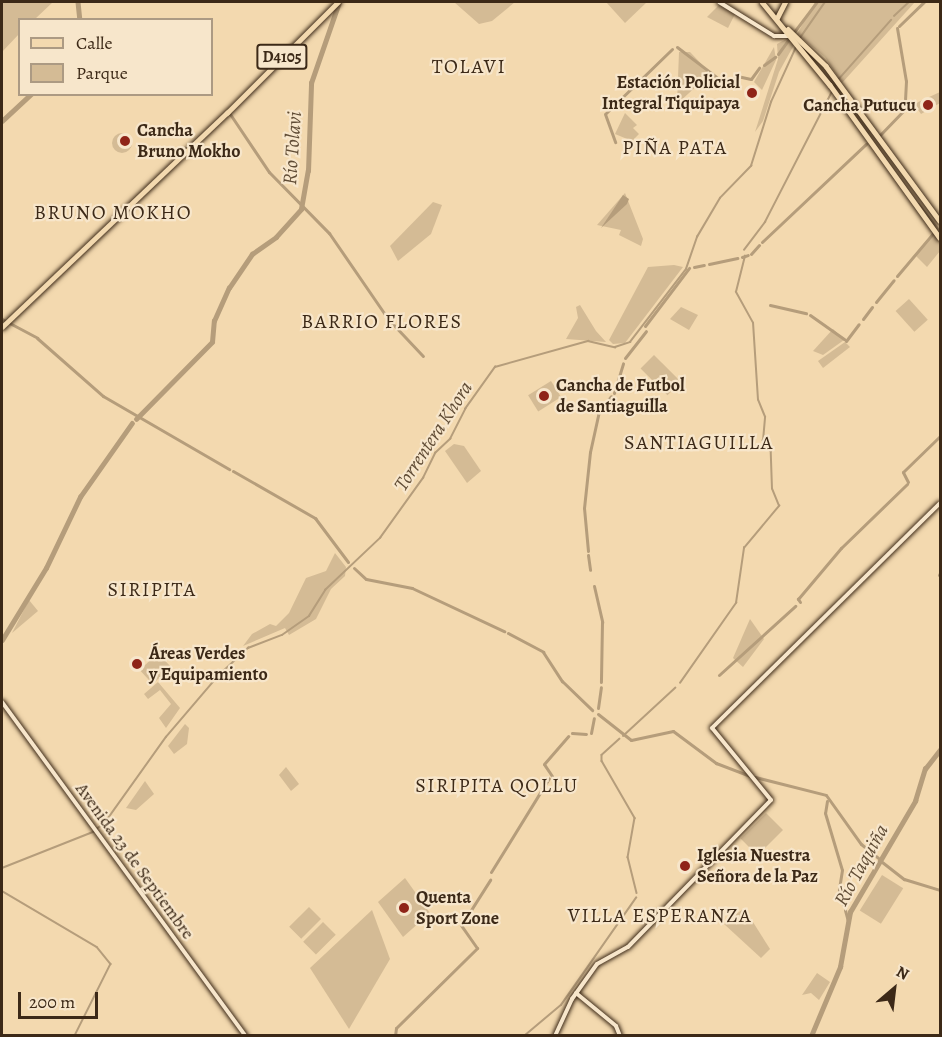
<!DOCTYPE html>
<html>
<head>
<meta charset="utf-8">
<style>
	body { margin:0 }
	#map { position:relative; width:942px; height:1037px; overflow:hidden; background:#f3d9af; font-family:Alegreya,serif }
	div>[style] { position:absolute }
	.green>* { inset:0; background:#d4bb95; transform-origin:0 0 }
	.round { border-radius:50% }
	.water>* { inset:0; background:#b59d7b }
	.stream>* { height:1.5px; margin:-0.75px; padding:0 0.75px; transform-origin:0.75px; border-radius:0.75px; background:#b59d7b }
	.canal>* { height:3px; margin:-1.5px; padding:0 1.5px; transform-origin:1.5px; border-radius:1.5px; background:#b59d7b }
	.river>* { height:4.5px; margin:-2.25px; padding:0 2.25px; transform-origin:2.25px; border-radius:2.25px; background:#b59d7b }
	.roads { filter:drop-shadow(0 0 2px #3c2917) drop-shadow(0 0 2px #3c2917) }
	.secondary>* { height:4px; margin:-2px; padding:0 2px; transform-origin:2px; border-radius:2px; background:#f7e6cb }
	.primary>* { height:4.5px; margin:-2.25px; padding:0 2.25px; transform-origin:2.25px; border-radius:2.25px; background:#f3d9af }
	.dots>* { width:16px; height:16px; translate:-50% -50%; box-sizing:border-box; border:3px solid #f7e6cb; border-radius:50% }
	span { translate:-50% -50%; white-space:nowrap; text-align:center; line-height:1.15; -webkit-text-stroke:4.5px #f7e6cb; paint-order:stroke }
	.shield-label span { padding:2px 4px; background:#f7e6cb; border:2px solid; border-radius:4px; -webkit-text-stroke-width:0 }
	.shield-label { font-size:16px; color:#3c2917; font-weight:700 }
	.poi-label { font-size:18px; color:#3c2917; font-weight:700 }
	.right { translate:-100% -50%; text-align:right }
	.left { translate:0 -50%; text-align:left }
	.street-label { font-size:18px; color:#3c2917 }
	.neighbourhood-label { font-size:20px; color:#3c2917; letter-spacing:1.5px }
	.water-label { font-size:20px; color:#604c35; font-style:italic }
	.frame { position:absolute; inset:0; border:3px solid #3c2917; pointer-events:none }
	.legend { position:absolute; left:18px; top:18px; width:195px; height:78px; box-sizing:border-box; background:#f7e6cb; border:2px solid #ac9a83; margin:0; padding:8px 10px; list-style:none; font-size:18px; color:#3c2917 }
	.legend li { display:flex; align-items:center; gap:12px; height:30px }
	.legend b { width:30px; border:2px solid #ac9a83 }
	.north { position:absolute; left:864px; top:959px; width:60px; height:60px; -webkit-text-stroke:4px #f7e6cb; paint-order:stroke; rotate:28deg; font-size:16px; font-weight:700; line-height:24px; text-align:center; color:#3c2917 }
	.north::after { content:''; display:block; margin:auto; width:21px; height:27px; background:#3c2917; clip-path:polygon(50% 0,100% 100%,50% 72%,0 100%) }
	.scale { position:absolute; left:18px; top:992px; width:80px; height:27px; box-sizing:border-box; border:3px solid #3c2917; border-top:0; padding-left:8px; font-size:18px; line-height:21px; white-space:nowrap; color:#3c2917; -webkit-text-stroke:4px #f7e6cb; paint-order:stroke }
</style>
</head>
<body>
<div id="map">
	<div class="green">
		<div style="clip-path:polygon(2px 2px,53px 2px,35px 19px,20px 20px,19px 34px,2px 52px)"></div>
		<div style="clip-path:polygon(454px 2px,515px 2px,492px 21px,479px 24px)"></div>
		<div style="clip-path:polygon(606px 2px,647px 2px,625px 23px)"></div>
		<div style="clip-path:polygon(815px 2px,915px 2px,842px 83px,825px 57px,797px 34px)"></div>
		<div style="clip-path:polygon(719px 5px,735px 14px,728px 28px,707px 17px)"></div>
		<div style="clip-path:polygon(790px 37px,795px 43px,779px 72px,763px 121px,755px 132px,778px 59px,777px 44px)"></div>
		<div style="clip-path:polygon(774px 47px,776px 60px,762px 90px,754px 82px)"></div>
		<div style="clip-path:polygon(679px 52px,690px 52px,711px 74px,702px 76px,700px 83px,677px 104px)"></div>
		<div style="clip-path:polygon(822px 63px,872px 131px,868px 135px,819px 67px)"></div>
		<div style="clip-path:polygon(940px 92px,940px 103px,921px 114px,914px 104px)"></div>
		<div style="clip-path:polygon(625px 113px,637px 125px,633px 128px,639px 134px,632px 141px,615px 134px)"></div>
		<div class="round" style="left:112px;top:133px;width:20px;height:20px"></div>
		<div style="clip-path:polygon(625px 193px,643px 239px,641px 246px,619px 235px,621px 230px,597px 225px)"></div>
		<div style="clip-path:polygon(433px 202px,442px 205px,431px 234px,398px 261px,390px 246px)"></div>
		<div style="clip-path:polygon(934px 233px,940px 242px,940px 251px,927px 267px,915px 255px)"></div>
		<div style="clip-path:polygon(674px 265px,683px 267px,625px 343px,613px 344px,609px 340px,648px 267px)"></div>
		<div style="left:909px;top:299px;width:28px;height:18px;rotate:48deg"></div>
		<div style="clip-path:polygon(580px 305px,596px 331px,606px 342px,566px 339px,578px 318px,576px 307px)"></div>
		<div style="clip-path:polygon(681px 307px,698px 315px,689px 330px,670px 319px)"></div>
		<div style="clip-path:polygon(833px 329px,844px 340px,823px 355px,813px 351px)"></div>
		<div style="clip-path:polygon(845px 342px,850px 347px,823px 368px,818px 361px)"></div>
		<div style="left:654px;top:355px;width:38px;height:19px;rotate:45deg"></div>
		<div style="left:551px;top:381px;width:19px;height:27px;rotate:58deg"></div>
		<div style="clip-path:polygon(454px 444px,464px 446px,481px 471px,467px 483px,445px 451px)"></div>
		<div style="clip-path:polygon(335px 553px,346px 567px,345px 576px,331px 589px,316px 619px,289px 635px,285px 628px,243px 646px,252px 634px,270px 624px,276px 626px,289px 613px,306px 578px,326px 571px)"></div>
		<div style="clip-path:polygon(29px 600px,38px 611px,12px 633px)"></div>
		<div style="clip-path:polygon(750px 619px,764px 639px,743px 667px,733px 658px)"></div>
		<div style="left:158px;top:653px;width:19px;height:25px;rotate:47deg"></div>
		<div style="clip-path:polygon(158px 682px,180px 708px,166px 728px,159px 718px,171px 704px,160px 690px,148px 699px,144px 694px)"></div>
		<div style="clip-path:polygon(185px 724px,189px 728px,187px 744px,174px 754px,168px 746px)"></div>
		<div style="clip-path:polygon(286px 767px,299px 784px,291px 791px,279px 775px)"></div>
		<div style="clip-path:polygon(145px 781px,154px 794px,136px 810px,126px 808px)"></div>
		<div style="left:766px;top:813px;width:24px;height:36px;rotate:45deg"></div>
		<div style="left:882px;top:875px;width:25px;height:42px;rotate:32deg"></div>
		<div style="clip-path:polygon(405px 878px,430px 913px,403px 937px,378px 902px)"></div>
		<div style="left:309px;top:907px;width:17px;height:28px;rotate:45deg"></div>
		<div style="clip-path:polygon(744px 908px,770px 949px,761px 958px,724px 924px)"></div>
		<div style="clip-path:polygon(372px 910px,390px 959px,349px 1029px,310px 968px)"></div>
		<div style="left:323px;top:922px;width:18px;height:28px;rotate:45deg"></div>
		<div style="clip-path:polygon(817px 973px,830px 982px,819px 1000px,811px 993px,802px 995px)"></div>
	</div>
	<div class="water">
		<div style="clip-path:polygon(623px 195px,629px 199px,627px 204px,601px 228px)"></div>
	</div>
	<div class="stream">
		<div style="left:894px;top:16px;width:21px;rotate:-43deg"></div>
		<div style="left:800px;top:38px;width:44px;rotate:-55.2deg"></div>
		<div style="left:838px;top:80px;width:80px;rotate:-48.5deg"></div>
		<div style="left:744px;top:250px;width:35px;rotate:-53deg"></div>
		<div style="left:765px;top:222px;width:155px;rotate:-62.8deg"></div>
		<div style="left:680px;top:683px;width:98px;rotate:-55deg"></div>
		<div style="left:736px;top:603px;width:56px;rotate:-81.7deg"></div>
		<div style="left:744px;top:548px;width:55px;rotate:-50.2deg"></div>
		<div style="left:779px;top:506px;width:18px;rotate:-112deg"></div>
		<div style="left:772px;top:489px;width:37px;rotate:-92deg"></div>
		<div style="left:771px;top:452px;width:14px;rotate:-126deg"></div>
		<div style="left:763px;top:441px;width:24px;rotate:-85deg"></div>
		<div style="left:765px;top:417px;width:18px;rotate:-112deg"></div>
		<div style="left:758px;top:400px;width:77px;rotate:-93.7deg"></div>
		<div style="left:753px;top:323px;width:35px;rotate:-119deg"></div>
		<div style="left:736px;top:292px;width:37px;rotate:-76deg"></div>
		<div style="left:623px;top:736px;width:71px;rotate:-42.7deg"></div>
		<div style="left:620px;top:739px;width:24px;rotate:138deg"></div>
		<div style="left:602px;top:755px;width:6px;rotate:90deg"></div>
		<div style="left:602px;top:761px;width:66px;rotate:59.9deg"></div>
		<div style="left:635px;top:818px;width:40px;rotate:100deg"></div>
		<div style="left:628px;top:857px;width:37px;rotate:76deg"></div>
		<div style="left:2px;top:868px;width:98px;rotate:-21.6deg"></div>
		<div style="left:93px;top:832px;width:17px;rotate:-40deg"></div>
		<div style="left:106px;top:821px;width:103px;rotate:-54.5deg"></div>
		<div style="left:166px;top:737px;width:82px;rotate:-49.5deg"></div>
		<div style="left:219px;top:675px;width:40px;rotate:-43deg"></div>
		<div style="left:248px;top:648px;width:36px;rotate:-21deg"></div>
		<div style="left:282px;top:635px;width:33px;rotate:-35deg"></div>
		<div style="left:309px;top:616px;width:31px;rotate:-58deg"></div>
		<div style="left:325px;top:590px;width:76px;rotate:-43.4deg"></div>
		<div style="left:380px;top:538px;width:74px;rotate:-54.4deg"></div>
		<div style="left:423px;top:478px;width:28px;rotate:-64deg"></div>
		<div style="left:435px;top:453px;width:21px;rotate:-43deg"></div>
		<div style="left:450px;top:439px;width:34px;rotate:-63deg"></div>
		<div style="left:465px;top:409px;width:52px;rotate:-54.5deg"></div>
		<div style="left:495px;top:367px;width:97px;rotate:-15.6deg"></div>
		<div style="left:588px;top:341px;width:28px;rotate:13deg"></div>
		<div style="left:615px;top:347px;width:16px;rotate:-18deg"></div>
		<div style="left:630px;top:342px;width:92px;rotate:-52.5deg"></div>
		<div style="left:686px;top:269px;width:34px;rotate:-71deg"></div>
		<div style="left:697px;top:237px;width:45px;rotate:-59.5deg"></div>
		<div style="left:720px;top:198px;width:45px;rotate:-45.9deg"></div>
		<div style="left:751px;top:166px;width:67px;rotate:-72.6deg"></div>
		<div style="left:771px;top:102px;width:63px;rotate:-65.5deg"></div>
		<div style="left:2px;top:891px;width:110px;rotate:30.5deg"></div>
		<div style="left:97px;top:947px;width:22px;rotate:51deg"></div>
		<div style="left:111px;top:964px;width:80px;rotate:116.6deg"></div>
		<div style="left:524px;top:1036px;width:48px;rotate:-40deg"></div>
		<div style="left:561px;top:1005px;width:131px;rotate:-55deg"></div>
	</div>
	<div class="canal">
		<div style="left:899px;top:26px;width:35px;rotate:-44deg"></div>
		<div style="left:897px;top:28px;width:54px;rotate:80.4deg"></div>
		<div style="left:906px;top:81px;width:20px;rotate:93deg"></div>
		<div style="left:794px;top:32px;width:38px;rotate:-53deg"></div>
		<div style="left:677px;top:47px;width:58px;rotate:37.3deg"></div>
		<div style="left:778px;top:54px;width:19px;rotate:-54deg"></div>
		<div style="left:764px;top:65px;width:14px;rotate:-36deg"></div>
		<div style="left:731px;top:81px;width:8px;rotate:-40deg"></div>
		<div style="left:737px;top:76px;width:14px;rotate:12deg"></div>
		<div style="left:751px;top:79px;width:14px;rotate:-54deg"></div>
		<div style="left:606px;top:113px;width:92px;rotate:-44.1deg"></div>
		<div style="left:230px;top:114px;width:70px;rotate:56.1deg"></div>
		<div style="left:269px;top:172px;width:86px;rotate:45.5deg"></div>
		<div style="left:329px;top:233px;width:101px;rotate:55.5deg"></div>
		<div style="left:605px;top:114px;width:30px;rotate:70deg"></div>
		<div style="left:879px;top:136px;width:42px;rotate:-46deg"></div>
		<div style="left:918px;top:204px;width:36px;rotate:52deg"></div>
		<div style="left:762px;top:242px;width:143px;rotate:-43.3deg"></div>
		<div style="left:751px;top:254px;width:12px;rotate:-48deg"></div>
		<div style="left:742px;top:257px;width:6px;rotate:-18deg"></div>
		<div style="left:709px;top:264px;width:29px;rotate:-12deg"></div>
		<div style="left:694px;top:267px;width:10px;rotate:-11deg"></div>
		<div style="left:897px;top:276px;width:57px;rotate:-49.9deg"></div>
		<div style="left:876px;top:302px;width:28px;rotate:-51deg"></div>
		<div style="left:770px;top:305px;width:37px;rotate:13deg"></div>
		<div style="left:810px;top:315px;width:42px;rotate:35.2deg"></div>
		<div style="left:2px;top:319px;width:40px;rotate:28deg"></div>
		<div style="left:37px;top:338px;width:88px;rotate:41.3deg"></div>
		<div style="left:103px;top:396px;width:146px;rotate:30.1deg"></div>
		<div style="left:863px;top:319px;width:15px;rotate:-53deg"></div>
		<div style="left:390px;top:321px;width:48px;rotate:46.7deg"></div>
		<div style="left:645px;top:326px;width:73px;rotate:-52.8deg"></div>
		<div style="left:846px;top:341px;width:21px;rotate:-53deg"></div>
		<div style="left:625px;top:358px;width:34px;rotate:-52deg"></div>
		<div style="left:614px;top:393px;width:31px;rotate:-73deg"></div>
		<div style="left:233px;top:471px;width:95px;rotate:29.8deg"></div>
		<div style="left:315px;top:518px;width:55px;rotate:53.1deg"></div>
		<div style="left:908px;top:482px;width:11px;rotate:-117deg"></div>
		<div style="left:903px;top:472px;width:52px;rotate:-44.2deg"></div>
		<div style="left:588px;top:551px;width:43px;rotate:-95.3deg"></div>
		<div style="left:584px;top:508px;width:56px;rotate:-83.9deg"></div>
		<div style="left:590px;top:452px;width:42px;rotate:-77.6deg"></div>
		<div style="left:599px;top:411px;width:19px;rotate:-51deg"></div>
		<div style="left:588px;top:555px;width:15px;rotate:82deg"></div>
		<div style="left:354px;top:568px;width:16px;rotate:43deg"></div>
		<div style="left:366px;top:579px;width:47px;rotate:11.1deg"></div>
		<div style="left:412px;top:588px;width:102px;rotate:25.1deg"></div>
		<div style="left:939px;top:575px;width:2px;rotate:-63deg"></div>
		<div style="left:594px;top:586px;width:37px;rotate:77deg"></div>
		<div style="left:602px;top:622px;width:60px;rotate:91deg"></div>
		<div style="left:800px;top:602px;width:4px;rotate:-124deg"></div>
		<div style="left:798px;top:599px;width:67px;rotate:-49.9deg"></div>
		<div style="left:841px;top:548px;width:92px;rotate:-44.1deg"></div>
		<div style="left:508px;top:633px;width:40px;rotate:28deg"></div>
		<div style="left:543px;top:652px;width:35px;rotate:57deg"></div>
		<div style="left:562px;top:681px;width:42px;rotate:44deg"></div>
		<div style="left:719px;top:675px;width:103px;rotate:-42.2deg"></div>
		<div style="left:598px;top:708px;width:21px;rotate:-82deg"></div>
		<div style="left:598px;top:714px;width:42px;rotate:38.2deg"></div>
		<div style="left:631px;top:740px;width:43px;rotate:-12.1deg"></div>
		<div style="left:673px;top:731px;width:54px;rotate:36.7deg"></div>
		<div style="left:716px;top:763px;width:36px;rotate:21deg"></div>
		<div style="left:572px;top:733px;width:14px;rotate:4deg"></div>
		<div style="left:591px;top:733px;width:15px;rotate:-79deg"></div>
		<div style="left:552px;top:776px;width:14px;rotate:-124deg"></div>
		<div style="left:544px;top:764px;width:37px;rotate:-49deg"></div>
		<div style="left:755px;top:777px;width:73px;rotate:14.2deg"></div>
		<div style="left:826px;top:795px;width:60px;rotate:54.5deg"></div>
		<div style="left:861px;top:844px;width:22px;rotate:39deg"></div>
		<div style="left:827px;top:801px;width:12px;rotate:99deg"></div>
		<div style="left:825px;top:813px;width:59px;rotate:73.4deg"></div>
		<div style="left:842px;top:870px;width:20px;rotate:99deg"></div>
		<div style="left:839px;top:890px;width:16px;rotate:75deg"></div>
		<div style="left:882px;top:862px;width:28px;rotate:38deg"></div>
		<div style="left:904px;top:879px;width:38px;rotate:17deg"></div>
		<div style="left:491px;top:872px;width:110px;rotate:-58.3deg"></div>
		<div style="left:845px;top:910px;width:11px;rotate:75deg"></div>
		<div style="left:464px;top:921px;width:49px;rotate:-57.6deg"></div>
		<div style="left:395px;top:1036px;width:8px;rotate:-83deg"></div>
		<div style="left:396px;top:1028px;width:114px;rotate:-44.6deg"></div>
		<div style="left:477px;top:948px;width:28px;rotate:-125deg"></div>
	</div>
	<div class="river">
		<div style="left:78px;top:2px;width:18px;rotate:84deg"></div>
		<div style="left:2px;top:121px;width:40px;rotate:-43deg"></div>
		<div style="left:136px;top:419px;width:108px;rotate:-45.4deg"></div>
		<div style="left:212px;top:342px;width:21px;rotate:-85deg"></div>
		<div style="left:214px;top:321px;width:36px;rotate:-66deg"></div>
		<div style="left:229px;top:288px;width:41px;rotate:-55.9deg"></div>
		<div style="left:252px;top:254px;width:29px;rotate:-35deg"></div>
		<div style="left:276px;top:237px;width:38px;rotate:-48deg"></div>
		<div style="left:301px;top:209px;width:39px;rotate:-80deg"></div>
		<div style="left:308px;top:171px;width:88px;rotate:-88deg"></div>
		<div style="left:311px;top:83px;width:86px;rotate:-70.9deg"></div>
		<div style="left:2px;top:640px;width:84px;rotate:-58.6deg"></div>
		<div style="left:46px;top:568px;width:79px;rotate:-64.4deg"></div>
		<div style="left:80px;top:497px;width:90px;rotate:-54.9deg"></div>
		<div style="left:811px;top:1036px;width:75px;rotate:-67.2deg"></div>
		<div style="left:840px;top:967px;width:56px;rotate:-79.7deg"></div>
		<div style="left:850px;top:912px;width:129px;rotate:-59.6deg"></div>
		<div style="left:915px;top:801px;width:34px;rotate:-73deg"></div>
		<div style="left:925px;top:769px;width:24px;rotate:-52deg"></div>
	</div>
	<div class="roads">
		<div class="secondary">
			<div style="left:719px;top:2px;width:65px;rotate:31.7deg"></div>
			<div style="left:774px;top:36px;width:16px"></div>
			<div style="left:2px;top:702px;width:414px;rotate:53.9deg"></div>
			<div style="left:576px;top:993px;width:52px;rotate:39.5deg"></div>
			<div style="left:616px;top:1026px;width:11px;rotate:68deg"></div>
			<div style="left:555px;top:1036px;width:41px;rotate:-65.3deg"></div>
			<div style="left:572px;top:999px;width:43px;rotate:-54.5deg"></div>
			<div style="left:597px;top:964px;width:35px;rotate:-29deg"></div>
			<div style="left:628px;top:947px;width:205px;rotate:-45.8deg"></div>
			<div style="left:771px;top:800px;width:93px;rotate:-129.3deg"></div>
			<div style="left:712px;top:728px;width:320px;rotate:-44.6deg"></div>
		</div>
		<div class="primary">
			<div style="left:762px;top:2px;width:107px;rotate:50.7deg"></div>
			<div style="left:830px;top:85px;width:188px;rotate:54.3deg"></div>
			<div style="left:777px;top:18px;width:18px;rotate:-63deg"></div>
			<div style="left:788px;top:29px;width:53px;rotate:44.2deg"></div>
			<div style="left:826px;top:66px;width:192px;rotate:53.7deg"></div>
			<div style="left:2px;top:327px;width:311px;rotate:-43.6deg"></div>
			<div style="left:227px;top:113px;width:157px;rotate:-45deg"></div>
		</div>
	</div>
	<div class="dots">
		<div style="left:752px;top:93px;background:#8f2418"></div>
		<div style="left:928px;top:105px;background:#8f2418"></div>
		<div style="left:125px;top:141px;background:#8f2418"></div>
		<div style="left:544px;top:396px;background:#8f2418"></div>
		<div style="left:137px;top:664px;background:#8f2418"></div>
		<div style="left:685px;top:866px;background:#8f2418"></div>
		<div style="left:404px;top:908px;background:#8f2418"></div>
	</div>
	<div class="shield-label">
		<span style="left:282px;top:57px">D4105</span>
	</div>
	<div class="poi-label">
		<span class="right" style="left:740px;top:93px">Estación Policial<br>Integral Tiquipaya</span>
		<span class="right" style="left:916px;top:105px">Cancha Putucu</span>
		<span class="left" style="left:137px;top:141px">Cancha<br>Bruno Mokho</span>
		<span class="left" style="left:556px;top:396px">Cancha de Futbol<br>de Santiaguilla</span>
		<span class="left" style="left:149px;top:664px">Áreas Verdes<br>y Equipamiento</span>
		<span class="left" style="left:697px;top:866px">Iglesia Nuestra<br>Señora de la Paz</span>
		<span class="left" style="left:416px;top:908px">Quenta<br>Sport Zone</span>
	</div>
	<div class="street-label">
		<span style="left:135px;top:861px;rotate:54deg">Avenida 23 de Septiembre</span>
	</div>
	<div class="neighbourhood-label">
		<span style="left:469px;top:66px">TOLAVI</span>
		<span style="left:675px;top:147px">PIÑA PATA</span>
		<span style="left:113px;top:212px">BRUNO MOKHO</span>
		<span style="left:382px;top:321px">BARRIO FLORES</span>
		<span style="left:699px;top:442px">SANTIAGUILLA</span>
		<span style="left:152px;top:589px">SIRIPITA</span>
		<span style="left:497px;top:785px">SIRIPITA QOLLU</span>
		<span style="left:660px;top:915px">VILLA ESPERANZA</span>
	</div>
	<div class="water-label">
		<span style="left:292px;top:148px;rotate:-86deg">Río Tolavi</span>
		<span style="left:433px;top:436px;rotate:-57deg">Torrentera Khora</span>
		<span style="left:861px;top:865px;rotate:-61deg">Río Taquiña</span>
	</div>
	<div class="frame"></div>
	<ul class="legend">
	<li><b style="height:8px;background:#f3d9af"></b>Calle</li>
	<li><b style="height:16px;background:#d4bb95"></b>Parque</li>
	</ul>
	<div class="north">N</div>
	<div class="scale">200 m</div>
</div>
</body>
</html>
